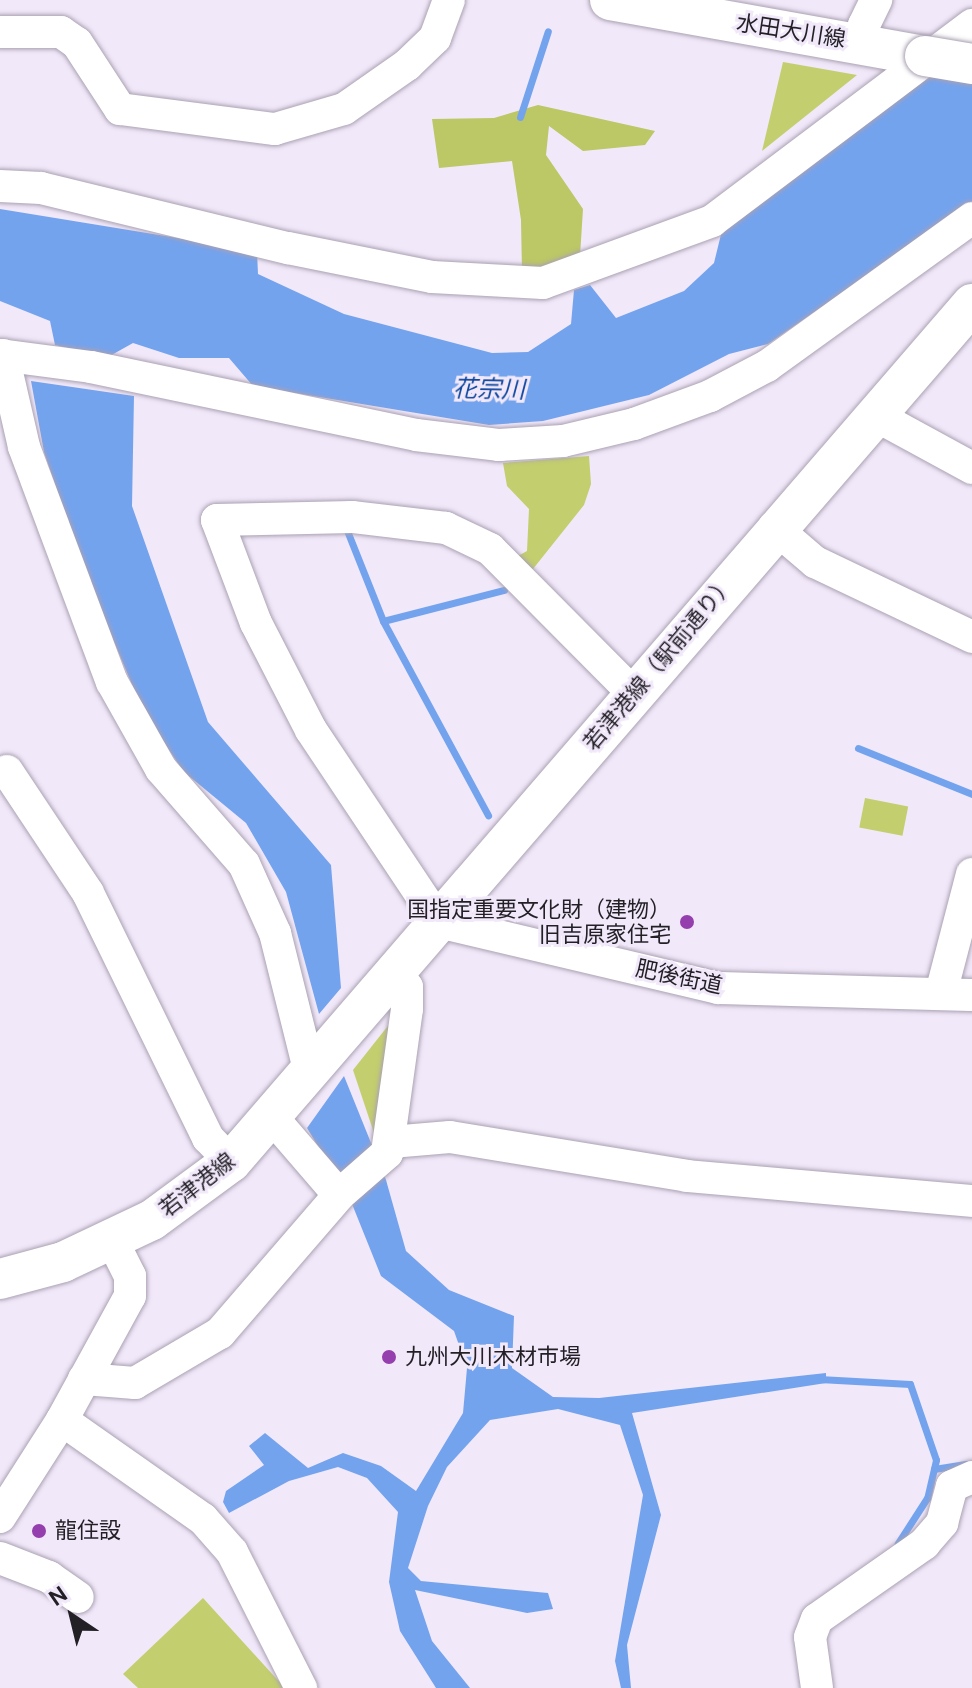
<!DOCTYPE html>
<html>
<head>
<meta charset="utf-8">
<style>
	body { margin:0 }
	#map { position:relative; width:972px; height:1688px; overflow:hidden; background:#f1e8fa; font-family:"DM Sans","Noto Sans JP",sans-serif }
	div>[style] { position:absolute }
	.green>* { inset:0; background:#c3ce6e; transform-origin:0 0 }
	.forest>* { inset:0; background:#bcc766 }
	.water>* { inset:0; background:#74a3ee }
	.stream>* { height:7px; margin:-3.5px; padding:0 3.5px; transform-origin:3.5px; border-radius:3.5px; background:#74a3ee }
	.roads { filter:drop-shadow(0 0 2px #aaa1b2) drop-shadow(0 0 2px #aaa1b2) }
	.minor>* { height:32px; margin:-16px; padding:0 16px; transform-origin:16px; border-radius:16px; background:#fff }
	.major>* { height:40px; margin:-20px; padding:0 20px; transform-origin:20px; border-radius:20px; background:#fff }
	.bridges { filter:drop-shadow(0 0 2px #aaa1b2) drop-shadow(0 0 2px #aaa1b2) }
	.major-bridge>* { height:40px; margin:-20px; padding:0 20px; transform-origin:20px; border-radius:20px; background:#fff }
	.dots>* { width:22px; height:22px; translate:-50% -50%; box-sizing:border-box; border:4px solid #f1e8fa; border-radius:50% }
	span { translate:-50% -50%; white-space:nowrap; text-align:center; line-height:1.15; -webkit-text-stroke:6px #f1e8fa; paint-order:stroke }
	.street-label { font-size:22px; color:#221f25 }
	.poi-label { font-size:22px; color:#221f25 }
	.right { translate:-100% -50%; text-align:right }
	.left { translate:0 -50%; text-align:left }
	.water-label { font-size:24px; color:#0f479e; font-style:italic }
	.north { position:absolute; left:32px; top:1576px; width:80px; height:80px; -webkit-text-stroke:6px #f1e8fa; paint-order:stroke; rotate:325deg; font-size:22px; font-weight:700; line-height:32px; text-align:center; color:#221f25 }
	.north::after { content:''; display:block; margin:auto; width:28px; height:36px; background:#221f25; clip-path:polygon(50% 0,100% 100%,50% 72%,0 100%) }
</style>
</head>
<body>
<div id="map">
	<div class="green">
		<div style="clip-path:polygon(783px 62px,857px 75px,762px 151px)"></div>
		<div style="clip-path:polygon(589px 456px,591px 484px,584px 505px,525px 579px,509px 561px,527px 551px,529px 509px,507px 486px,503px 463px)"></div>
		<div style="left:865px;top:798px;width:44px;height:30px;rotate:11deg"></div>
		<div style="clip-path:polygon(391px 1022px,375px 1136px,353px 1070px)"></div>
		<div style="clip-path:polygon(203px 1598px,285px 1688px,138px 1688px,123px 1674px)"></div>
	</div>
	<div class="forest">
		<div style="clip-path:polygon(538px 105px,655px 131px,645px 145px,583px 151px,549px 126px,546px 155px,583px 209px,580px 256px,522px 272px,521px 220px,512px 161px,439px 168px,432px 119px,494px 118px)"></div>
	</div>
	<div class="water">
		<div style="clip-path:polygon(972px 42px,972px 203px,768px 344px,729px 354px,649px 395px,543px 421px,489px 425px,253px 386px,229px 358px,179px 358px,133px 343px,108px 357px,55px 345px,50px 321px,0 301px,0 209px,257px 251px,258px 274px,344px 314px,492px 353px,528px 352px,571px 324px,574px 290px,590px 285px,616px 318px,684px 291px,714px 263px,724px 222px)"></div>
		<div style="clip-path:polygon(31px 381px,134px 396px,132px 506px,208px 722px,331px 865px,341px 988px,319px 1014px,286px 892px,246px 823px,184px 772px,144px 713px,86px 575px,44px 452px)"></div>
		<div style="clip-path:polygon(344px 1076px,386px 1180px,406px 1251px,449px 1290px,514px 1316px,512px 1368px,553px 1397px,599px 1398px,826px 1373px,826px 1383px,632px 1413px,661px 1515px,627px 1645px,631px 1688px,621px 1688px,615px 1661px,643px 1495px,620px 1425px,558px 1409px,490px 1420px,447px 1467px,428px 1506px,408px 1568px,421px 1581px,548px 1593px,553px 1609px,527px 1613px,415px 1590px,432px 1641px,470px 1688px,436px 1688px,400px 1631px,389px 1582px,398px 1512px,367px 1478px,338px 1467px,289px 1481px,229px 1513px,223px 1502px,226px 1491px,264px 1465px,249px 1446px,265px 1433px,308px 1468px,343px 1453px,381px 1466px,416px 1491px,463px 1413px,467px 1368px,454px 1331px,381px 1276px,350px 1199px,307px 1128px)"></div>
	</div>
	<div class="stream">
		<div style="left:520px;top:117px;width:90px;rotate:-72deg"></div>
		<div style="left:346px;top:528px;width:100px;rotate:68.3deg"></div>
		<div style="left:383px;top:621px;width:221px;rotate:61.6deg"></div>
		<div style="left:383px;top:621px;width:125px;rotate:-14.4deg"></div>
		<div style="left:858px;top:748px;width:123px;rotate:22deg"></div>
		<div style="left:819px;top:1379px;width:91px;rotate:3.1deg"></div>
		<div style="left:910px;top:1384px;width:80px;rotate:71.1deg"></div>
		<div style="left:936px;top:1460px;width:39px;rotate:103deg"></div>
		<div style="left:927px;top:1498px;width:54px;rotate:122.8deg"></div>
		<div style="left:934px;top:1469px;width:32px;rotate:-9deg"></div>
	</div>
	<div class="roads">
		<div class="minor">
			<div style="left:0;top:32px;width:61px"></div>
			<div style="left:61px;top:32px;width:19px;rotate:35deg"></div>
			<div style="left:77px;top:43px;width:79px;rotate:56.9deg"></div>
			<div style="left:120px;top:109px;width:156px;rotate:7.4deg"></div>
			<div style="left:275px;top:129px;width:72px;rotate:-16.2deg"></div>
			<div style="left:344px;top:109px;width:77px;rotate:-34.9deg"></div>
			<div style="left:407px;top:65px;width:39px;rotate:-44deg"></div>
			<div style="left:435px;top:38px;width:40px;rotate:-69.8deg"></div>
			<div style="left:864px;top:43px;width:18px;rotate:-90deg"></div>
			<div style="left:864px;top:25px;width:28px;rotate:-64deg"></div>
			<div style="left:0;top:186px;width:41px;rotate:2.8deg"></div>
			<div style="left:41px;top:188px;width:254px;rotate:13.7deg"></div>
			<div style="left:288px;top:248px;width:147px;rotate:11.4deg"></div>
			<div style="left:432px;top:277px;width:111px;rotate:3.1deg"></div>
			<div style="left:543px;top:283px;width:180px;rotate:-20.1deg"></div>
			<div style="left:712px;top:221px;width:326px;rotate:-37deg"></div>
			<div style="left:0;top:355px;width:92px;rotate:7.5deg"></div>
			<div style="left:91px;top:367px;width:332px;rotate:11.8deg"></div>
			<div style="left:416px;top:435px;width:84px;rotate:6.9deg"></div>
			<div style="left:499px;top:445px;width:64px;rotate:-3.6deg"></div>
			<div style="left:563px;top:441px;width:73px;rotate:-13.5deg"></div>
			<div style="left:634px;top:424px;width:81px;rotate:-20.2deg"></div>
			<div style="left:710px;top:396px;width:64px;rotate:-27.8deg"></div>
			<div style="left:767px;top:366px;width:253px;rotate:-35.8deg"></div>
			<div style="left:3px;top:355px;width:94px;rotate:77.1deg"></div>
			<div style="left:24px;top:447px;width:251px;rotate:69.5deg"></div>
			<div style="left:112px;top:682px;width:100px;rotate:60.6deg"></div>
			<div style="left:161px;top:769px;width:126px;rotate:48.9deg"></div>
			<div style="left:244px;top:864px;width:76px;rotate:65.8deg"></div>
			<div style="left:275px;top:933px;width:144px;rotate:76deg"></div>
			<div style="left:873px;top:414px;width:113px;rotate:28.6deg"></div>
			<div style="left:774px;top:527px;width:54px;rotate:40.5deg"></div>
			<div style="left:815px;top:562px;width:174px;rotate:25.5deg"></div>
			<div style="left:633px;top:693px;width:203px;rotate:-134.8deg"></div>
			<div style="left:490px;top:549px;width:49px;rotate:-154.5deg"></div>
			<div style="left:446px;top:528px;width:95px;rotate:-173.3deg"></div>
			<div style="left:352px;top:517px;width:135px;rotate:178.7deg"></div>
			<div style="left:217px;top:520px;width:110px;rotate:69.3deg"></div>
			<div style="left:256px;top:623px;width:120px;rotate:62.8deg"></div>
			<div style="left:311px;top:730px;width:231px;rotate:56.3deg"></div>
			<div style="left:439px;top:922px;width:287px;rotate:13.3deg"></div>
			<div style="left:718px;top:988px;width:254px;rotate:1.6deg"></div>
			<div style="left:7px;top:771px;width:146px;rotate:56.4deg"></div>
			<div style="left:88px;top:893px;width:273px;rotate:63.9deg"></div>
			<div style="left:208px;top:1138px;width:33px;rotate:46deg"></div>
			<div style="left:941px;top:993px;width:123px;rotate:-75.4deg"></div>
			<div style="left:271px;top:1116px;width:104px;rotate:49.3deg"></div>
			<div style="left:391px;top:1142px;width:59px;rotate:-4.8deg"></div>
			<div style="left:450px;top:1137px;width:240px;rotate:9.3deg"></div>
			<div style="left:687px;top:1176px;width:286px;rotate:5deg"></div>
			<div style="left:84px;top:1379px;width:51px;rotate:4.5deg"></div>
			<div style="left:135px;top:1383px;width:99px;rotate:-30.5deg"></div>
			<div style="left:220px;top:1333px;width:182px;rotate:-49.2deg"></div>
			<div style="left:339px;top:1195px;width:64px;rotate:-41.2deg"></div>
			<div style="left:387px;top:1153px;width:145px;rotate:-82.1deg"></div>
			<div style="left:407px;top:1009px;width:22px;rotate:-90deg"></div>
			<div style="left:407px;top:987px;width:17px;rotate:-130deg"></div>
			<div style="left:62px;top:1420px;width:172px;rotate:35.1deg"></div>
			<div style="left:203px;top:1519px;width:44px;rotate:48.7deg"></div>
			<div style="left:232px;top:1552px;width:153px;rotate:63.1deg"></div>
			<div style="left:0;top:1517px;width:115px;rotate:-57.4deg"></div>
			<div style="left:62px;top:1420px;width:141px;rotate:-61.3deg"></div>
			<div style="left:130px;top:1296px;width:20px;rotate:-90deg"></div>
			<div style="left:130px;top:1276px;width:40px;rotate:-116.6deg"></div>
			<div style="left:0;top:1558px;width:53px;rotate:21.2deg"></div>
			<div style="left:49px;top:1577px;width:35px;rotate:35deg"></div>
			<div style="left:817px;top:1688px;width:51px;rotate:-97.8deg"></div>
			<div style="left:810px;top:1637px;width:19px;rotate:-69deg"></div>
			<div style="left:817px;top:1619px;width:131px;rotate:-35deg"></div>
			<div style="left:924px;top:1544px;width:28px;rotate:-49deg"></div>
			<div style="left:942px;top:1523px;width:38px;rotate:-75deg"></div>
			<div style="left:952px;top:1486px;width:22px;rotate:-24deg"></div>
		</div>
		<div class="major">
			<div style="left:610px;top:0;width:320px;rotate:10.1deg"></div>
			<div style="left:0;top:1279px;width:65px;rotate:-15.1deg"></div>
			<div style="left:63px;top:1262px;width:98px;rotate:-25.3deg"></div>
			<div style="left:152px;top:1220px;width:98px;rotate:-36.3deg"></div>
			<div style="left:231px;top:1162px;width:1134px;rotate:-49.18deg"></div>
		</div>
	</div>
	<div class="bridges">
		<div class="major-bridge">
			<div style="left:925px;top:56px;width:48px;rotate:9.7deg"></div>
		</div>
	</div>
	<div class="dots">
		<div style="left:687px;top:922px;background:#943fad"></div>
		<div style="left:389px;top:1357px;background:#943fad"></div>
		<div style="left:39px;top:1531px;background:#943fad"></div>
	</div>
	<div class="street-label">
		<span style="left:791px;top:31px;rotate:9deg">水田大川線</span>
		<span style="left:659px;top:663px;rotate:-50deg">若津港線（駅前通り）</span>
		<span style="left:679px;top:977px;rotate:12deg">肥後街道</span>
		<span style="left:197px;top:1185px;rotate:-38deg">若津港線</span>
	</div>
	<div class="poi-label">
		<span class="right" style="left:671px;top:922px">国指定重要文化財（建物）<br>旧吉原家住宅</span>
		<span class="left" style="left:405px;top:1357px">九州大川木材市場</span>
		<span class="left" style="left:55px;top:1531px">龍住設</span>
	</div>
	<div class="water-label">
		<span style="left:489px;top:389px;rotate:1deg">花宗川</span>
	</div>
	<div class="north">N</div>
</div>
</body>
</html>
